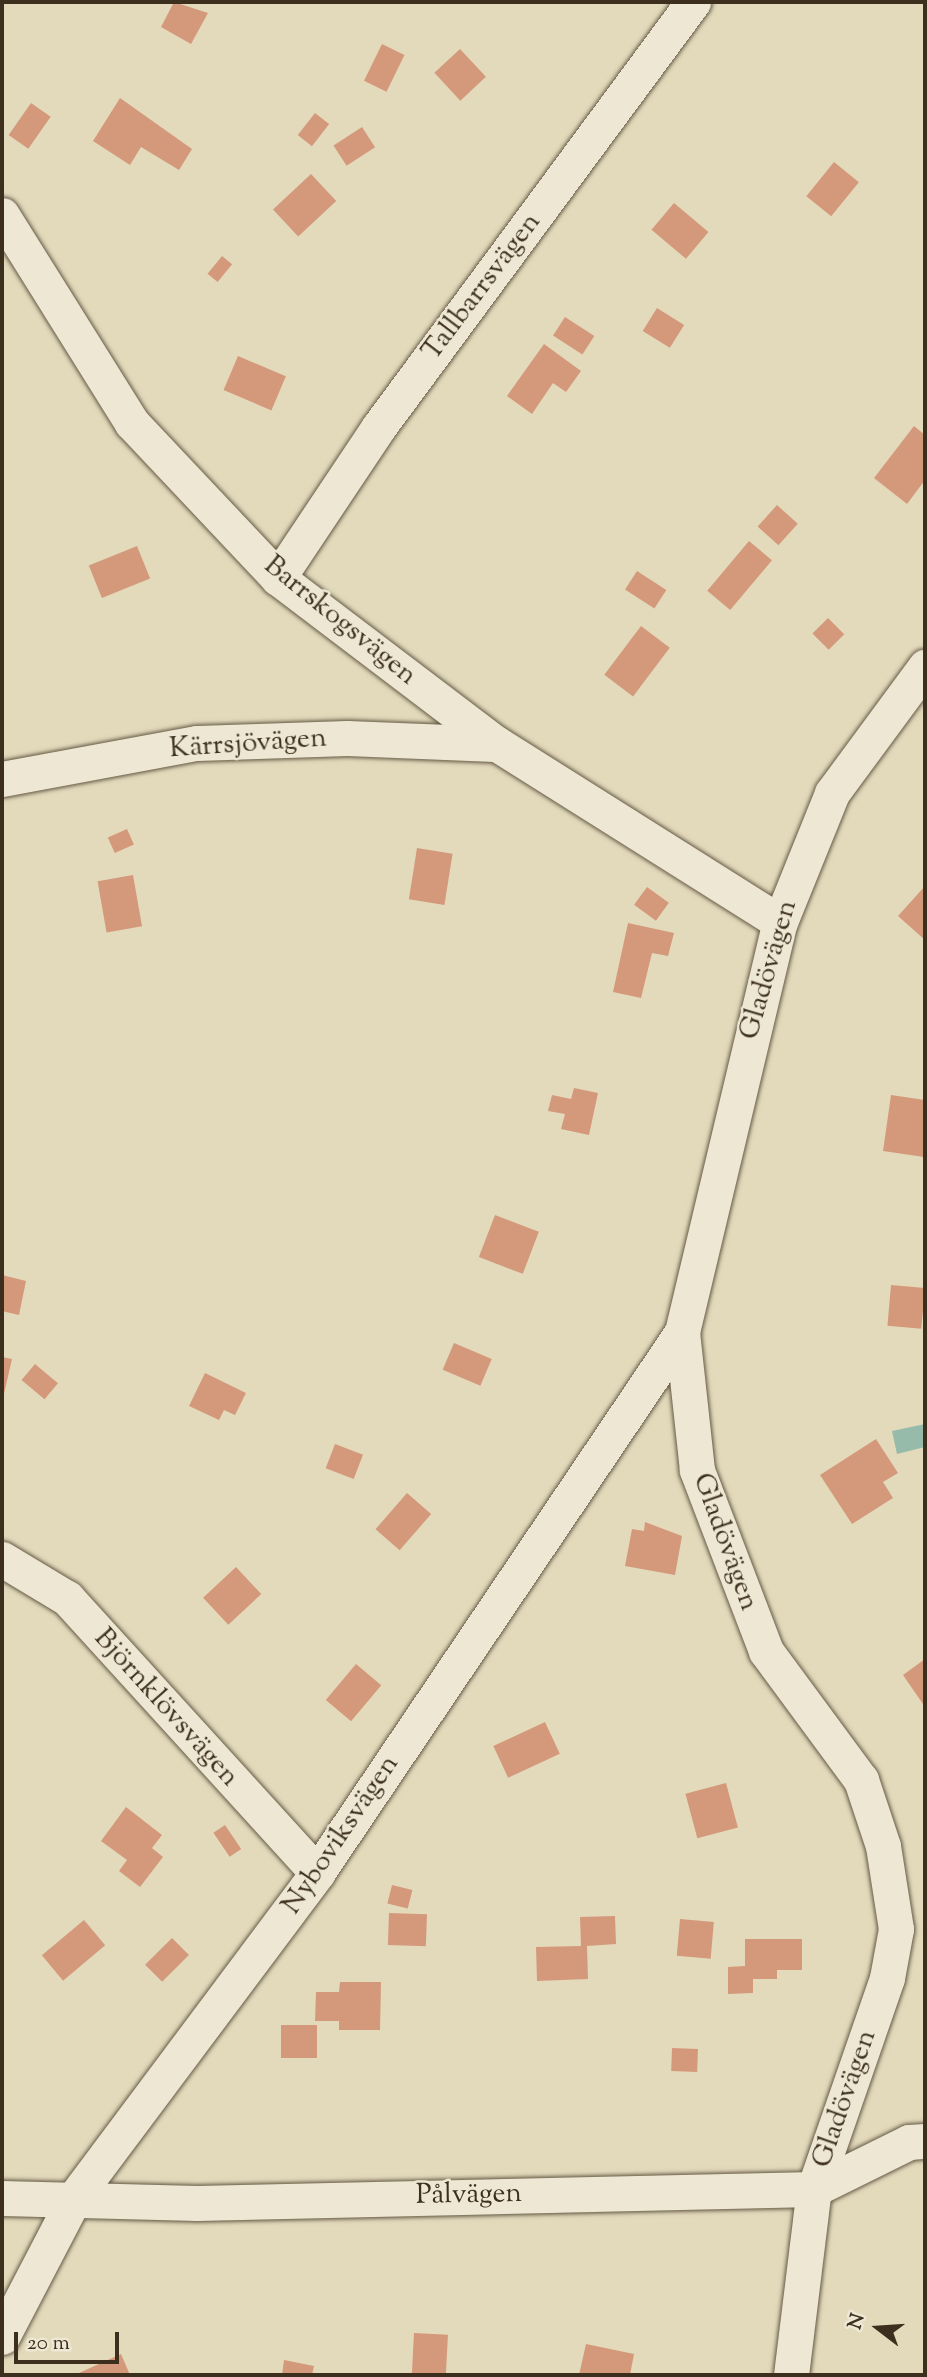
<!DOCTYPE html>
<html>
<head>
<meta charset="utf-8">
<style>
	body { margin:0 }
	#map { position:relative; width:927px; height:2377px; overflow:hidden; background:#e3dabc; font-family:"Sorts Mill Goudy",serif }
	div>[style] { position:absolute }
	.water>* { inset:0; background:#96bbab }
	.building>* { inset:0; background:#d4997b; transform-origin:0 0 }
	.roads { filter:drop-shadow(0 0 2px #665a45) drop-shadow(0 0 2px #665a45) }
	.minor>* { height:35px; margin:-17.5px; padding:0 17.5px; transform-origin:17.5px; border-radius:17.5px; background:#ede7d3 }
	span { translate:-50% -50%; white-space:nowrap; text-align:center; line-height:1.15; -webkit-text-stroke:5px #ede7d3; paint-order:stroke }
	.street-label { font-size:28px; color:#3d2f1d }
	.frame { position:absolute; inset:0; border:4px solid #3d2f1d; pointer-events:none }
	.north { position:absolute; left:843px; top:2293px; width:70px; height:70px; -webkit-text-stroke:5px #ede7d3; paint-order:stroke; rotate:287deg; font-size:19px; font-weight:700; line-height:28px; text-align:center; color:#3d2f1d }
	.north::after { content:''; display:block; margin:auto; width:24px; height:32px; background:#3d2f1d; clip-path:polygon(50% 0,100% 100%,50% 72%,0 100%) }
	.scale { position:absolute; left:14px; top:2332px; width:105px; height:32px; box-sizing:border-box; border:4px solid #3d2f1d; border-top:0; padding-left:9px; font-size:21px; line-height:24px; white-space:nowrap; color:#3d2f1d; -webkit-text-stroke:5px #ede7d3; paint-order:stroke }
</style>
</head>
<body>
<div id="map">
	<div class="water">
		<div style="clip-path:polygon(925px 1424px,925px 1447px,897px 1454px,892px 1431px)"></div>
	</div>
	<div class="building">
		<div style="clip-path:polygon(174px 2px,208px 13px,191px 44px,161px 27px)"></div>
		<div style="left:382px;top:44px;width:25px;height:41px;rotate:26deg"></div>
		<div style="left:460px;top:49px;width:38px;height:35px;rotate:47deg"></div>
		<div style="clip-path:polygon(120px 98px,192px 149px,179px 170px,141px 147px,130px 165px,93px 141px)"></div>
		<div style="left:31px;top:103px;width:24px;height:39px;rotate:35deg"></div>
		<div style="left:315px;top:113px;width:18px;height:28px;rotate:38deg"></div>
		<div style="left:362px;top:127px;width:24px;height:34px;rotate:57deg"></div>
		<div style="left:834px;top:162px;width:32px;height:44px;rotate:39deg"></div>
		<div style="left:311px;top:174px;width:37px;height:52px;rotate:47deg"></div>
		<div style="left:674px;top:203px;width:45px;height:35px;rotate:40deg"></div>
		<div style="left:222px;top:256px;width:13px;height:23px;rotate:39deg"></div>
		<div style="left:657px;top:308px;width:32px;height:27px;rotate:32deg"></div>
		<div style="left:565px;top:317px;width:35px;height:22px;rotate:33deg"></div>
		<div style="clip-path:polygon(544px 344px,581px 371px,566px 392px,553px 383px,532px 414px,507px 396px)"></div>
		<div style="left:238px;top:356px;width:52px;height:37px;rotate:23deg"></div>
		<div style="clip-path:polygon(914px 426px,925px 435px,925px 480px,907px 504px,874px 478px)"></div>
		<div style="left:777px;top:505px;width:28px;height:29px;rotate:42deg"></div>
		<div style="left:749px;top:541px;width:30px;height:65px;rotate:40deg"></div>
		<div style="left:137px;top:546px;width:35px;height:52px;rotate:68deg"></div>
		<div style="left:637px;top:571px;width:35px;height:22px;rotate:33deg"></div>
		<div style="left:828px;top:618px;width:23px;height:22px;rotate:45deg"></div>
		<div style="left:641px;top:626px;width:36px;height:61px;rotate:37deg"></div>
		<div style="left:127px;top:829px;width:17px;height:21px;rotate:66deg"></div>
		<div style="left:417px;top:848px;width:36px;height:52px;rotate:9deg"></div>
		<div style="left:133px;top:875px;width:52px;height:36px;rotate:80deg"></div>
		<div style="clip-path:polygon(925px 886px,925px 940px,898px 916px)"></div>
		<div style="left:647px;top:887px;width:27px;height:22px;rotate:36deg"></div>
		<div style="clip-path:polygon(628px 923px,674px 933px,668px 956px,652px 953px,641px 998px,613px 992px)"></div>
		<div style="clip-path:polygon(574px 1088px,598px 1093px,589px 1135px,561px 1129px,565px 1114px,548px 1111px,552px 1095px,571px 1099px)"></div>
		<div style="clip-path:polygon(891px 1095px,925px 1100px,924px 1157px,883px 1151px)"></div>
		<div style="left:495px;top:1215px;width:47px;height:45px;rotate:21deg"></div>
		<div style="clip-path:polygon(2px 1275px,26px 1281px,19px 1315px,2px 1311px)"></div>
		<div style="left:891px;top:1285px;width:34px;height:41px;rotate:5deg"></div>
		<div style="left:454px;top:1343px;width:41px;height:29px;rotate:23deg"></div>
		<div style="clip-path:polygon(2px 1357px,12px 1359px,3px 1398px,2px 1398px)"></div>
		<div style="left:35px;top:1364px;width:30px;height:21px;rotate:40deg"></div>
		<div style="clip-path:polygon(205px 1373px,246px 1393px,235px 1415px,224px 1410px,219px 1420px,189px 1406px)"></div>
		<div style="clip-path:polygon(876px 1439px,898px 1473px,883px 1482px,893px 1498px,852px 1524px,820px 1475px)"></div>
		<div style="left:335px;top:1444px;width:30px;height:26px;rotate:21deg"></div>
		<div style="left:407px;top:1493px;width:32px;height:48px;rotate:41deg"></div>
		<div style="clip-path:polygon(645px 1522px,682px 1536px,675px 1575px,625px 1566px,632px 1529px,644px 1531px)"></div>
		<div style="left:236px;top:1567px;width:37px;height:45px;rotate:47deg"></div>
		<div style="clip-path:polygon(925px 1659px,925px 1707px,903px 1675px)"></div>
		<div style="left:356px;top:1664px;width:33px;height:47px;rotate:40deg"></div>
		<div style="left:545px;top:1722px;width:35px;height:57px;rotate:65deg"></div>
		<div style="left:726px;top:1783px;width:46px;height:42px;rotate:75deg"></div>
		<div style="clip-path:polygon(126px 1807px,162px 1835px,152px 1848px,163px 1857px,140px 1887px,119px 1871px,127px 1860px,101px 1841px)"></div>
		<div style="left:225px;top:1825px;width:29px;height:14px;rotate:56deg"></div>
		<div style="left:392px;top:1885px;width:21px;height:19px;rotate:14deg"></div>
		<div style="left:389px;top:1913px;width:38px;height:32px;rotate:2deg"></div>
		<div style="clip-path:polygon(615px 1916px,616px 1944px,587px 1946px,588px 1979px,537px 1981px,536px 1947px,581px 1946px,580px 1917px)"></div>
		<div style="left:680px;top:1919px;width:34px;height:37px;rotate:5deg"></div>
		<div style="left:84px;top:1920px;width:33px;height:55px;rotate:50deg"></div>
		<div style="left:172px;top:1938px;width:24px;height:38px;rotate:45deg"></div>
		<div style="clip-path:polygon(745px 1939px,802px 1939px,802px 1970px,777px 1970px,777px 1979px,753px 1979px,753px 1993px,728px 1994px,728px 1967px,745px 1966px)"></div>
		<div style="clip-path:polygon(340px 1982px,381px 1982px,380px 2030px,339px 2030px,339px 2021px,315px 2021px,316px 1992px,339px 1992px)"></div>
		<div style="left:281px;top:2025px;width:36px;height:33px"></div>
		<div style="left:672px;top:2048px;width:26px;height:23px;rotate:2deg"></div>
		<div style="left:414px;top:2333px;width:34px;height:42px;rotate:3deg"></div>
		<div style="clip-path:polygon(586px 2344px,634px 2354px,630px 2375px,579px 2375px)"></div>
		<div style="clip-path:polygon(121px 2354px,130px 2375px,80px 2375px,79px 2373px)"></div>
		<div style="clip-path:polygon(284px 2360px,314px 2366px,312px 2375px,282px 2375px)"></div>
	</div>
	<div class="roads">
		<div class="minor">
			<div style="left:2px;top:215px;width:245px;rotate:58deg"></div>
			<div style="left:132px;top:423px;width:213px;rotate:46.7deg"></div>
			<div style="left:278px;top:578px;width:275px;rotate:37.2deg"></div>
			<div style="left:497px;top:744px;width:334px;rotate:32.2deg"></div>
			<div style="left:278px;top:578px;width:180px;rotate:-56.3deg"></div>
			<div style="left:378px;top:428px;width:530px;rotate:-53.52deg"></div>
			<div style="left:2px;top:779px;width:198px;rotate:-10.5deg"></div>
			<div style="left:197px;top:743px;width:150px;rotate:-1.9deg"></div>
			<div style="left:347px;top:738px;width:150px;rotate:2.3deg"></div>
			<div style="left:2px;top:1559px;width:76px;rotate:31deg"></div>
			<div style="left:67px;top:1598px;width:372px;rotate:47.7deg"></div>
			<div style="left:2px;top:2198px;width:195px;rotate:1.5deg"></div>
			<div style="left:197px;top:2203px;width:617px;rotate:-1.3deg"></div>
			<div style="left:814px;top:2189px;width:106px;rotate:-26.3deg"></div>
			<div style="left:909px;top:2142px;width:16px;rotate:-4deg"></div>
			<div style="left:2px;top:2337px;width:158px;rotate:-62.5deg"></div>
			<div style="left:75px;top:2197px;width:404px;rotate:-53.2deg"></div>
			<div style="left:317px;top:1873px;width:653px;rotate:-55.99deg"></div>
			<div style="left:791px;top:2375px;width:187px;rotate:-83deg"></div>
			<div style="left:814px;top:2189px;width:223px;rotate:-70.9deg"></div>
			<div style="left:887px;top:1978px;width:50px;rotate:-79.6deg"></div>
			<div style="left:896px;top:1929px;width:84px;rotate:-98.9deg"></div>
			<div style="left:883px;top:1846px;width:70px;rotate:-108.4deg"></div>
			<div style="left:861px;top:1780px;width:160px;rotate:-126.4deg"></div>
			<div style="left:766px;top:1651px;width:194px;rotate:-110.9deg"></div>
			<div style="left:697px;top:1470px;width:139px;rotate:-96.2deg"></div>
			<div style="left:682px;top:1332px;width:422px;rotate:-76.6deg"></div>
			<div style="left:780px;top:922px;width:139px;rotate:-68deg"></div>
			<div style="left:832px;top:793px;width:157px;rotate:-53.6deg"></div>
		</div>
	</div>
	<div class="street-label">
		<span style="left:482px;top:287px;rotate:-53deg">Tallbarrsvägen</span>
		<span style="left:340px;top:621px;rotate:39deg">Barrskogsvägen</span>
		<span style="left:248px;top:744px;rotate:-4deg">Kärrsjövägen</span>
		<span style="left:769px;top:970px;rotate:-74deg">Gladövägen</span>
		<span style="left:725px;top:1542px;rotate:70deg">Gladövägen</span>
		<span style="left:166px;top:1708px;rotate:48deg">Björnklövsvägen</span>
		<span style="left:341px;top:1835px;rotate:-56deg">Nyboviksvägen</span>
		<span style="left:845px;top:2099px;rotate:-71deg">Gladövägen</span>
		<span style="left:469px;top:2195px;rotate:-1deg">Pålvägen</span>
	</div>
	<div class="frame"></div>
	<div class="north">N</div>
	<div class="scale">20 m</div>
</div>
</body>
</html>
